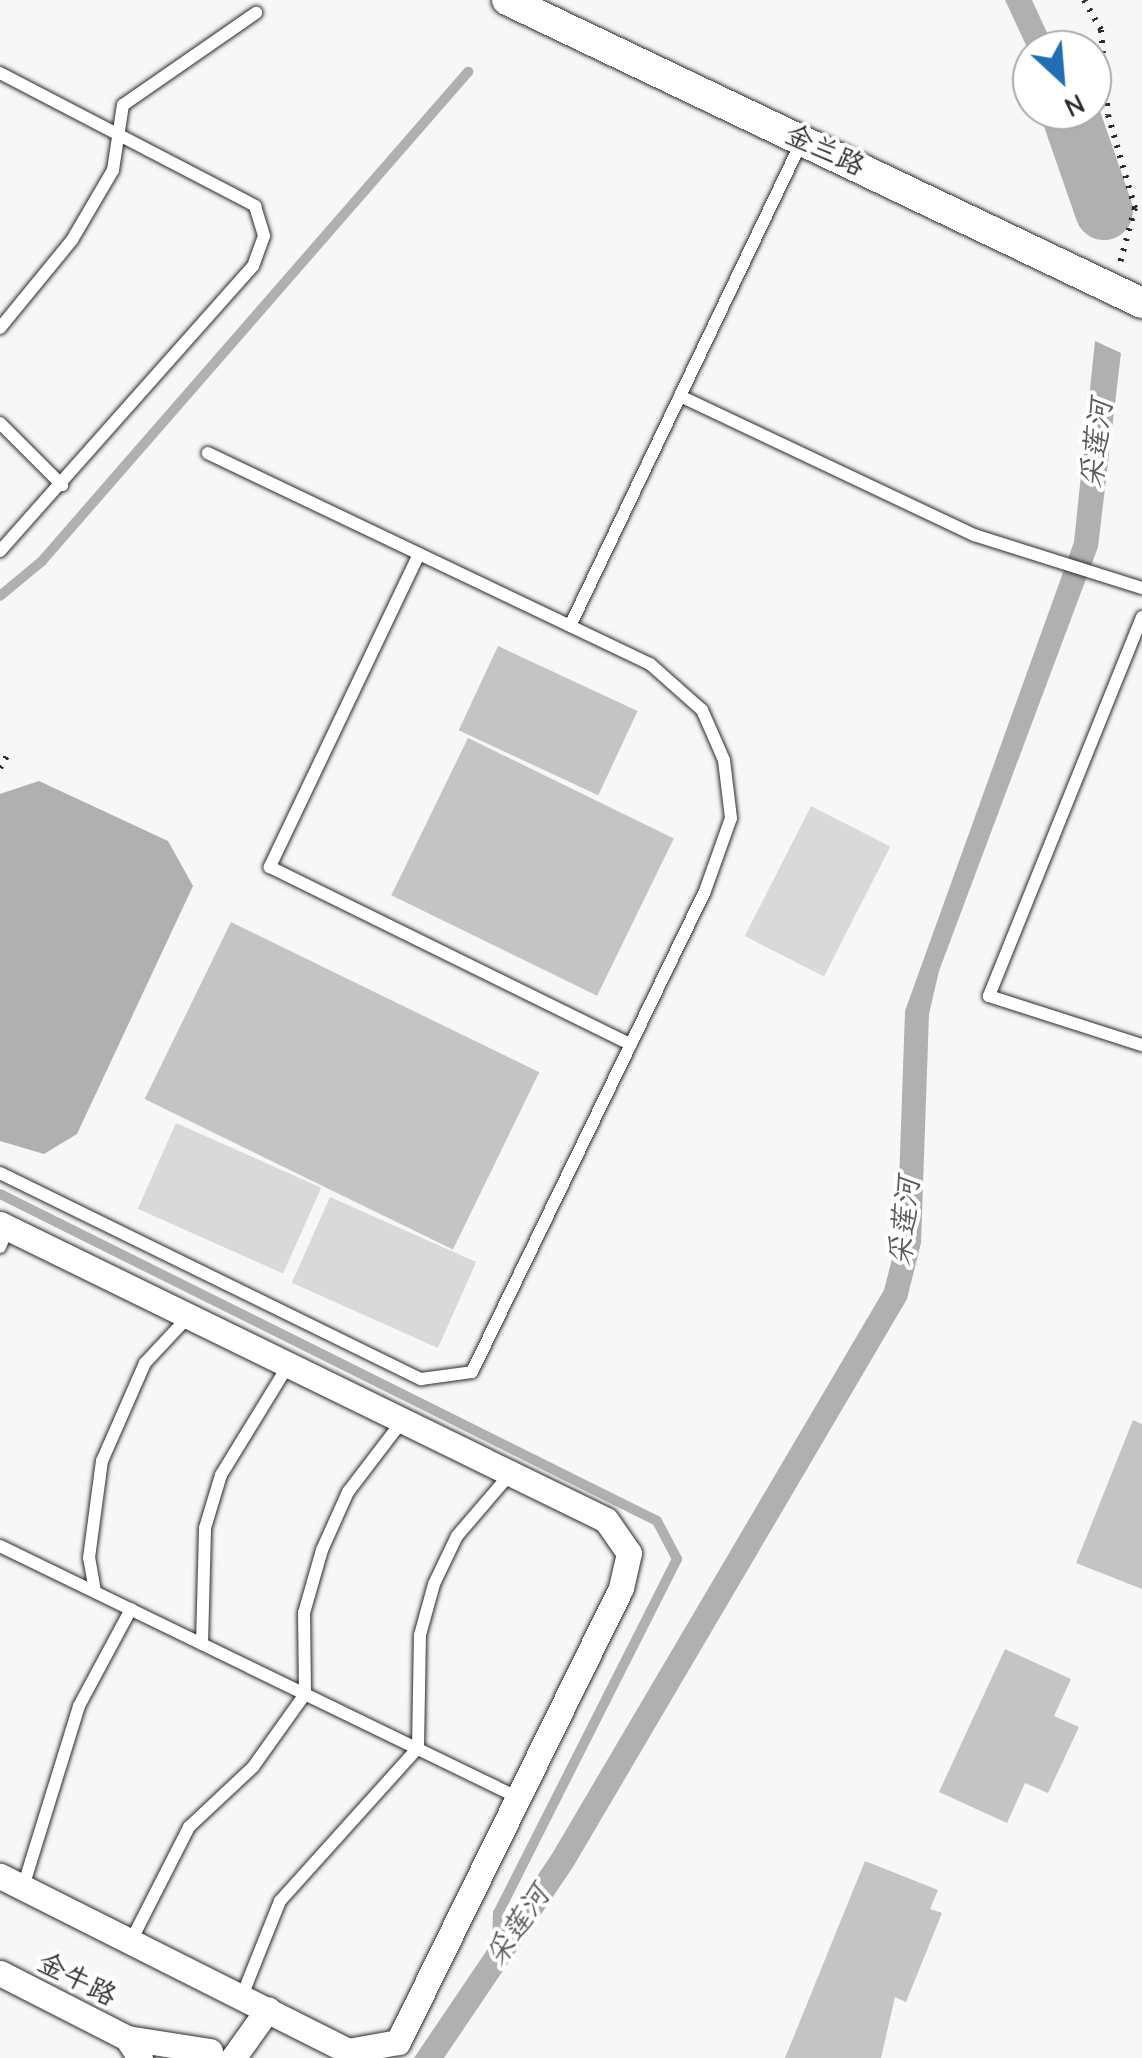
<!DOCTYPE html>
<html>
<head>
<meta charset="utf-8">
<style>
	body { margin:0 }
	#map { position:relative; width:1142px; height:2058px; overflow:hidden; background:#f7f7f7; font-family:"Comic Neue","LXGW WenKai TC",sans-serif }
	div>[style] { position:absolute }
	.green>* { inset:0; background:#d9d9d9; transform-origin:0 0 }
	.water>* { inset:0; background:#b0b0b0 }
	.stream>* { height:10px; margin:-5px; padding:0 5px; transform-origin:5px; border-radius:5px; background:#b0b0b0 }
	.river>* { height:58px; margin:-29px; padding:0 29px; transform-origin:29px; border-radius:29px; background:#b0b0b0 }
	.building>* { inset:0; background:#c4c4c4; transform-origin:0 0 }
	.path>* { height:6px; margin-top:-3px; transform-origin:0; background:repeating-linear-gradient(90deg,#2b2b2b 0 2.5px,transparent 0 10.5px) }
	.roads { filter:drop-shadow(0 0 2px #2b2b2b) drop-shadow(0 0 2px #2b2b2b) }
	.service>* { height:12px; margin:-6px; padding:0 6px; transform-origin:6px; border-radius:6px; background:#fff }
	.minor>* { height:25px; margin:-12.5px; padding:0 12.5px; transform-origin:12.5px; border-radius:12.5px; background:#fff }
	.tertiary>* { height:30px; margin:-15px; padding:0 15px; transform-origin:15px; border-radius:15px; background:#fff }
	span { translate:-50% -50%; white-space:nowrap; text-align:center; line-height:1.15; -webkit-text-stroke:8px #fff; paint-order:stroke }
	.street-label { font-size:28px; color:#2b2b2b }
	.water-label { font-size:30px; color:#5a5a5a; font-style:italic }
	.north { position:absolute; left:1012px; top:30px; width:100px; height:100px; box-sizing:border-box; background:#fff; border:2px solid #aaa; border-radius:50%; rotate:154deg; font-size:28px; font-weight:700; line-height:40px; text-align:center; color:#2b2b2b }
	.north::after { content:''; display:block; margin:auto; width:35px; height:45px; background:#1f6fb2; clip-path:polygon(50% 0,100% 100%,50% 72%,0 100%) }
</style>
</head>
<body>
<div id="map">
	<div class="green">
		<div style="left:811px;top:806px;width:89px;height:146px;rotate:27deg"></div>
		<div style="left:176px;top:1123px;width:159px;height:94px;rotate:24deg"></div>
		<div style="left:330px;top:1197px;width:160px;height:94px;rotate:24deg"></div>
	</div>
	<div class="water">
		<div style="clip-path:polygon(1005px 0,1032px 0,1055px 50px,1032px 50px,1032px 58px)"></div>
		<div style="clip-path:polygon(1056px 110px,1082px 110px,1116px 208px,1087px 196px)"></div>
		<div style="clip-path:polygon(1095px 341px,1121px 353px,1098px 547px,939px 971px,929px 1014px,921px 1243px,907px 1299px,573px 1867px,444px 2058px,414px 2058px,552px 1854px,884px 1290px,897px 1240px,905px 1011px,1074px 542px)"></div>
		<div style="clip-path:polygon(39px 781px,168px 841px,193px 886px,77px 1134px,44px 1154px,0 1141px,0 794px)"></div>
	</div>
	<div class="stream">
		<div style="left:0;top:596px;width:55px;rotate:-39.8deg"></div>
		<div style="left:42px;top:561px;width:649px;rotate:-48.94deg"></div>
		<div style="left:0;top:1194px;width:734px;rotate:26.46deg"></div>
		<div style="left:657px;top:1521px;width:43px;rotate:62.2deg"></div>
		<div style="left:677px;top:1559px;width:397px;rotate:116.8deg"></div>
		<div style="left:498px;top:1913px;width:30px;rotate:92deg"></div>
	</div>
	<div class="river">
		<div style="left:1069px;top:110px;width:107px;rotate:70.9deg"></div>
	</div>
	<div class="building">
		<div style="left:498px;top:646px;width:154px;height:93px;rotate:25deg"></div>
		<div style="left:468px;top:738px;width:229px;height:175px;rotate:26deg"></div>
		<div style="left:231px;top:922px;width:343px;height:197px;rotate:26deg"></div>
		<div style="clip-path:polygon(1133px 1420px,1142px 1424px,1142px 1589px,1076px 1563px)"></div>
		<div style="clip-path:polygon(1005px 1649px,1071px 1679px,1054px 1716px,1079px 1727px,1048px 1793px,1025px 1783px,1007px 1823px,939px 1792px)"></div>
		<div style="clip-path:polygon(865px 1861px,938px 1890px,930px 1909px,942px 1913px,906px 2002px,895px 1997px,881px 2058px,785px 2058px)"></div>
	</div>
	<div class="path">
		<div style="left:1084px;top:0;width:34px;rotate:60deg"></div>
		<div style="left:1101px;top:30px;width:85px;rotate:85.3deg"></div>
		<div style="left:1108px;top:115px;width:97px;rotate:73.8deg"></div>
		<div style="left:1135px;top:208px;width:57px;rotate:105.3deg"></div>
		<div style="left:0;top:768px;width:14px;rotate:-60deg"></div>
	</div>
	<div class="roads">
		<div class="service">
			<div style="left:0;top:73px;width:288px;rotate:27.5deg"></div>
			<div style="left:255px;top:206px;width:31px;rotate:73deg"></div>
			<div style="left:264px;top:236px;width:32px;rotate:110deg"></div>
			<div style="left:253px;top:266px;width:381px;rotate:131.6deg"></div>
			<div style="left:0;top:328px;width:114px;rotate:-50.7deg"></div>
			<div style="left:72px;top:240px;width:81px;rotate:-59.6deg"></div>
			<div style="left:113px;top:170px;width:66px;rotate:-81.3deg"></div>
			<div style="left:123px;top:105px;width:162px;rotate:-34.7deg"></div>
			<div style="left:680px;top:396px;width:325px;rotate:25.3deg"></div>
			<div style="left:974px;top:535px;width:176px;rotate:17.5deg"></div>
			<div style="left:0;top:423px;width:88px;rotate:45deg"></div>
			<div style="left:419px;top:554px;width:347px;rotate:115.5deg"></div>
			<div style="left:270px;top:867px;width:402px;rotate:26.2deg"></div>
			<div style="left:1142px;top:617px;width:409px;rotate:112deg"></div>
			<div style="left:989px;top:996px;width:161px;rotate:17.8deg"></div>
			<div style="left:570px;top:626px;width:538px;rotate:-64.44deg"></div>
			<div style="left:0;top:1173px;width:469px;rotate:26.1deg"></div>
			<div style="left:421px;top:1379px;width:51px;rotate:-7.8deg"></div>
			<div style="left:472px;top:1372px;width:534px;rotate:-64.15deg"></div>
			<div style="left:705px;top:891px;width:77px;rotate:-70.4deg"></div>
			<div style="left:731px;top:818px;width:58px;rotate:-96.9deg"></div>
			<div style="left:724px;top:760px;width:55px;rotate:-113.7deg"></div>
			<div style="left:702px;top:710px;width:69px;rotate:-138.5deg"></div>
			<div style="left:650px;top:664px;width:490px;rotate:-154.5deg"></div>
			<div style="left:0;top:1247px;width:21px;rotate:-67deg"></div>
			<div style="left:0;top:1546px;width:577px;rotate:25.9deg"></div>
			<div style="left:95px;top:1591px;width:34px;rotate:-100deg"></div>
			<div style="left:89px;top:1558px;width:98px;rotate:-82.4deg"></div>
			<div style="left:102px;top:1461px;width:107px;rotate:-66.3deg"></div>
			<div style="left:145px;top:1363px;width:64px;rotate:-46.9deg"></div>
			<div style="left:202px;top:1644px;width:116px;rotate:-88.5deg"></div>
			<div style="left:205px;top:1528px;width:55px;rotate:-73.2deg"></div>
			<div style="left:221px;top:1475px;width:130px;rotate:-58.5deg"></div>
			<div style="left:23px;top:1887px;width:189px;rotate:-72.8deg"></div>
			<div style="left:79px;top:1706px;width:110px;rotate:-61.8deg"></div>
			<div style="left:132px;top:1939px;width:126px;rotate:-63deg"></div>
			<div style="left:189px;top:1827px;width:88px;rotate:-43.2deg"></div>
			<div style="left:253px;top:1767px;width:90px;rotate:-54.5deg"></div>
			<div style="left:305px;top:1694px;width:81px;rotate:-90.7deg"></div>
			<div style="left:304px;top:1613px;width:66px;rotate:-74.1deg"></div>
			<div style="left:322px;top:1550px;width:64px;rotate:-65.9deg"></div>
			<div style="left:348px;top:1492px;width:91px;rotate:-52.6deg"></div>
			<div style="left:242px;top:1996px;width:102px;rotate:-68.2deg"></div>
			<div style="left:280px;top:1901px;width:206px;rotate:-48deg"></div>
			<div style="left:418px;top:1748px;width:113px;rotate:-89deg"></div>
			<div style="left:420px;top:1635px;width:53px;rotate:-74.6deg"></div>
			<div style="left:434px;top:1584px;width:53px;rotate:-64.4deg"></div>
			<div style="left:457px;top:1536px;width:83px;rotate:-49.4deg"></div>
		</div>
		<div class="minor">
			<div style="left:0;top:1224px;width:674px;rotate:26.03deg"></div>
			<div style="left:606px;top:1520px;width:40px;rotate:55.1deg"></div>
			<div style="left:629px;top:1553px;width:36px;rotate:103deg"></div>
			<div style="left:621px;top:1588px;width:506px;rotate:116.16deg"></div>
			<div style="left:398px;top:2042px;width:51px;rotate:169.8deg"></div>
			<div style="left:348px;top:2051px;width:390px;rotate:-153.3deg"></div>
			<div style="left:0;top:1973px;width:143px;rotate:27.1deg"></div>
			<div style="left:140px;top:2058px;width:24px;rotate:-123deg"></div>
			<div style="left:127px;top:2038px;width:84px;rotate:8.9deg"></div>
			<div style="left:233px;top:2058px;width:60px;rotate:-54.5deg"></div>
		</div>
		<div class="tertiary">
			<div style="left:507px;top:0;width:704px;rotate:25.51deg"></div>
		</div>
	</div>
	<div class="street-label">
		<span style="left:825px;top:150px;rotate:25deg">金兰路</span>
		<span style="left:77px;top:1979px;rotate:27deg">金牛路</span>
	</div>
	<div class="water-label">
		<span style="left:1097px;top:444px;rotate:-83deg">采莲河</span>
		<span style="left:905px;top:1222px;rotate:-84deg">采莲河</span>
		<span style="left:518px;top:1926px;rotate:-56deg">采莲河</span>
	</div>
	<div class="north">N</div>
</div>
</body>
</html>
